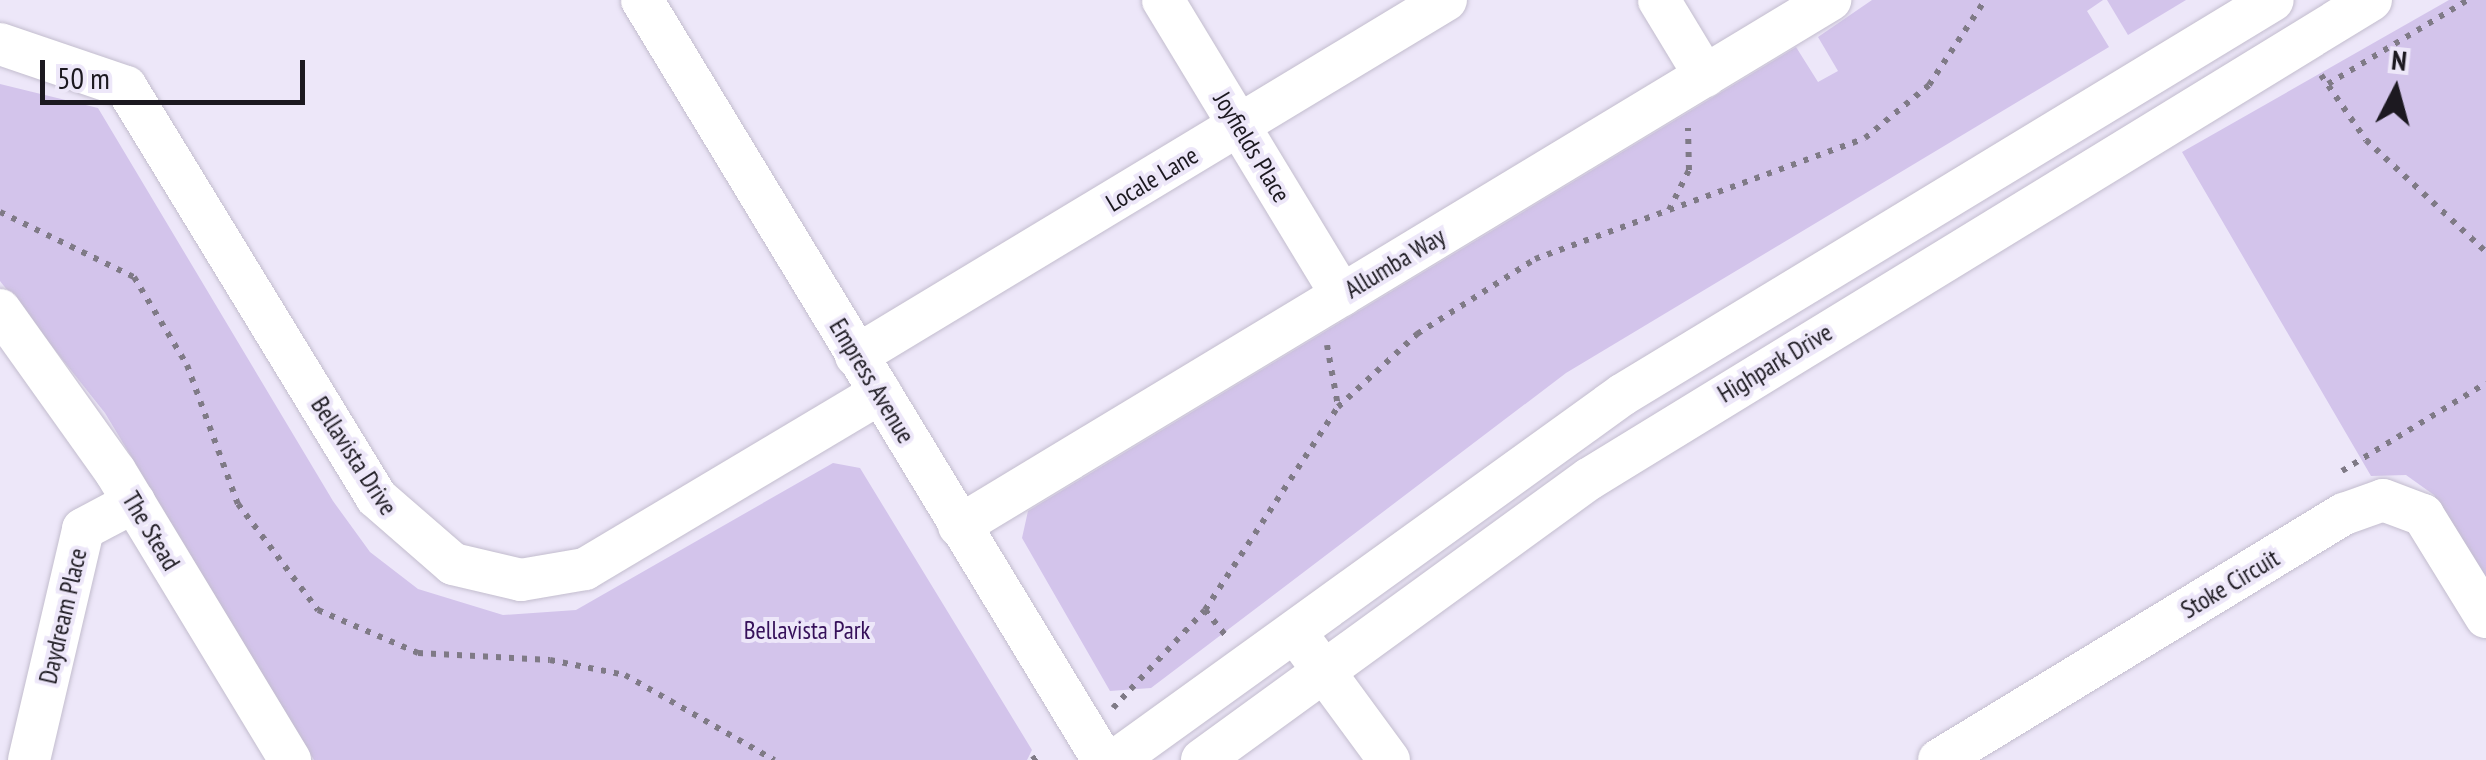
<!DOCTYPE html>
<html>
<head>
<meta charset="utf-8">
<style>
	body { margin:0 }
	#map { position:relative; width:2486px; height:760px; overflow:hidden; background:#ede7f9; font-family:"PT Sans Narrow",sans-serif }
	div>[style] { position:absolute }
	.green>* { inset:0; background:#d3c4eb }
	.path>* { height:6px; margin-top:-3px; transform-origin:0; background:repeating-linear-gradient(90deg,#7f7a86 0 5px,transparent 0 13px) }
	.roads { filter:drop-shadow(0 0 2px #c3bdce) drop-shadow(0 0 2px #c3bdce) }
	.minor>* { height:42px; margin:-21px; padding:0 21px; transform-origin:21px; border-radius:21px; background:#fff }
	span { translate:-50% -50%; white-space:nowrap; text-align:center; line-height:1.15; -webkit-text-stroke:8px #ede7f9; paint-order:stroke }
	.street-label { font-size:25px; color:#1c1920 }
	.park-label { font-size:25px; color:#36115a }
	.north { position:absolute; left:2346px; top:40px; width:100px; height:100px; -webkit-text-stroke:8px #ede7f9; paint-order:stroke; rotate:6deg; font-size:28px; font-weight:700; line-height:40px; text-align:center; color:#1c1920 }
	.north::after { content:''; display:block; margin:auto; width:35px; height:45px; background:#1c1920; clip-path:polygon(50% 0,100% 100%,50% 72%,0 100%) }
	.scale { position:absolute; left:40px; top:60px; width:265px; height:45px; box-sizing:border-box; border:5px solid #1c1920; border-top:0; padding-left:12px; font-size:30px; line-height:35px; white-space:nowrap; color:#1c1920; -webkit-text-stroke:8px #ede7f9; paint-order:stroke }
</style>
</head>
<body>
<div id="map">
	<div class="green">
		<div style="clip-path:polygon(1872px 0,2103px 0,2087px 11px,2109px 47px,1566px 373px,1151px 688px,1110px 691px,1022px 538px,1028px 511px,1796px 47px,1818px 82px,1838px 71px,1818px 37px)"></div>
		<div style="clip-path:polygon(2107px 0,2186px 0,2128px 35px)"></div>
		<div style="clip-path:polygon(2449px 0,2486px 0,2486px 580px,2434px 495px,2406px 475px,2371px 476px,2182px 152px)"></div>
		<div style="clip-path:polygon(0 84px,98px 108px,333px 501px,370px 552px,418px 589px,503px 615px,576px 610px,833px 463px,860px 468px,1032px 750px,1027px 760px,314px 760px,105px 413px,0 281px)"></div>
	</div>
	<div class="path">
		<div style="left:2321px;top:75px;width:79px;rotate:55.3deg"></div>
		<div style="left:2366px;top:140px;width:164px;rotate:43deg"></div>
		<div style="left:2328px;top:84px;width:163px;rotate:-31deg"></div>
		<div style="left:1669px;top:210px;width:45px;rotate:-63.4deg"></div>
		<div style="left:1689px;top:170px;width:42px;rotate:-91.4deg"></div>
		<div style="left:0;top:212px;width:149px;rotate:25.9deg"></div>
		<div style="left:134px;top:277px;width:103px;rotate:58.9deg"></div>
		<div style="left:187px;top:365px;width:148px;rotate:69.9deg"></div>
		<div style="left:238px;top:504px;width:133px;rotate:53deg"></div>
		<div style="left:318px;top:610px;width:109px;rotate:23.3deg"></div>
		<div style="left:418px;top:653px;width:132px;rotate:3deg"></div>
		<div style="left:550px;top:660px;width:76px;rotate:11.3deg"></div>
		<div style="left:625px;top:675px;width:172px;rotate:29.7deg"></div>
		<div style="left:1327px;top:345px;width:62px;rotate:79.8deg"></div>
		<div style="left:2342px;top:471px;width:169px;rotate:-31.4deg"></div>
		<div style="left:1205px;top:610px;width:33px;rotate:51deg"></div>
		<div style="left:1113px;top:708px;width:134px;rotate:-46.8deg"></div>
		<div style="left:1205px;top:610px;width:243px;rotate:-56.8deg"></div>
		<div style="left:1338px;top:407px;width:108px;rotate:-42.7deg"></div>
		<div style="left:1417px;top:334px;width:140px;rotate:-32.4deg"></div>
		<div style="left:1535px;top:259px;width:351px;rotate:-20.1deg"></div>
		<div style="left:1865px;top:138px;width:83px;rotate:-39.6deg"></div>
		<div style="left:1929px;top:85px;width:102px;rotate:-56.6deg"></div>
		<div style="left:1032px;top:760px;width:11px;rotate:-34deg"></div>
	</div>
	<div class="roads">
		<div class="minor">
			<div style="left:642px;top:0;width:889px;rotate:58.76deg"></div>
			<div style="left:1163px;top:0;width:345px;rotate:58.8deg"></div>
			<div style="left:1659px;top:0;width:89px;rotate:58.8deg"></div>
			<div style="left:0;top:44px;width:133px;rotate:18.8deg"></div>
			<div style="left:126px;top:87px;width:480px;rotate:58.6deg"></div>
			<div style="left:376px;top:497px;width:102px;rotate:41deg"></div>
			<div style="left:453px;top:564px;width:70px;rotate:13.2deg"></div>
			<div style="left:521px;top:580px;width:65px;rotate:-9.8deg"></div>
			<div style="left:585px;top:569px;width:344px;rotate:-30.8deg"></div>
			<div style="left:0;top:310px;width:198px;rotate:54.5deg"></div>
			<div style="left:115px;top:471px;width:338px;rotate:58.8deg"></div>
			<div style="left:856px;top:356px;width:689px;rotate:-31.11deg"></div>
			<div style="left:959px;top:526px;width:1018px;rotate:-31.13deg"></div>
			<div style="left:1306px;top:647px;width:140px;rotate:53.7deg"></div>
			<div style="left:29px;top:760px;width:237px;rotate:-76.8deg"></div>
			<div style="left:83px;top:529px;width:58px;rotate:-27.9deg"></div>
			<div style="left:1116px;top:760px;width:624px;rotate:-35.8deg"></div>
			<div style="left:1622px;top:395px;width:761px;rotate:-31.25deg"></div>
			<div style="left:1202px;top:760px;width:478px;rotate:-36deg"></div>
			<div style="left:1589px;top:479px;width:917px;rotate:-31.49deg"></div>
			<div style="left:1939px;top:760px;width:474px;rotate:-31.3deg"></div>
			<div style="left:2344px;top:514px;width:41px;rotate:-19.7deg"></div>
			<div style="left:2383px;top:500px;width:43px;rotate:20.6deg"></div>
			<div style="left:2423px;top:515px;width:120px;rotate:58.3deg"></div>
		</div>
	</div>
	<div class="street-label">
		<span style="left:1252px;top:147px;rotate:59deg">Joyfields Place</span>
		<span style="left:1152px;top:179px;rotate:-31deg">Locale Lane</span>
		<span style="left:1395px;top:263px;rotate:-31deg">Allumba Way</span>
		<span style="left:1775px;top:363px;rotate:-31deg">Highpark Drive</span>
		<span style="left:872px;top:381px;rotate:59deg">Empress Avenue</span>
		<span style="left:354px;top:456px;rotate:57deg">Bellavista Drive</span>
		<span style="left:151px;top:531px;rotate:59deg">The Stead</span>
		<span style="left:2230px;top:584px;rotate:-31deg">Stoke Circuit</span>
		<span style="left:63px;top:616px;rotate:-77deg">Daydream Place</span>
	</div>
	<div class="park-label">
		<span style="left:807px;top:630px">Bellavista Park</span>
	</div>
	<div class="north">N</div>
	<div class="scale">50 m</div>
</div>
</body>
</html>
